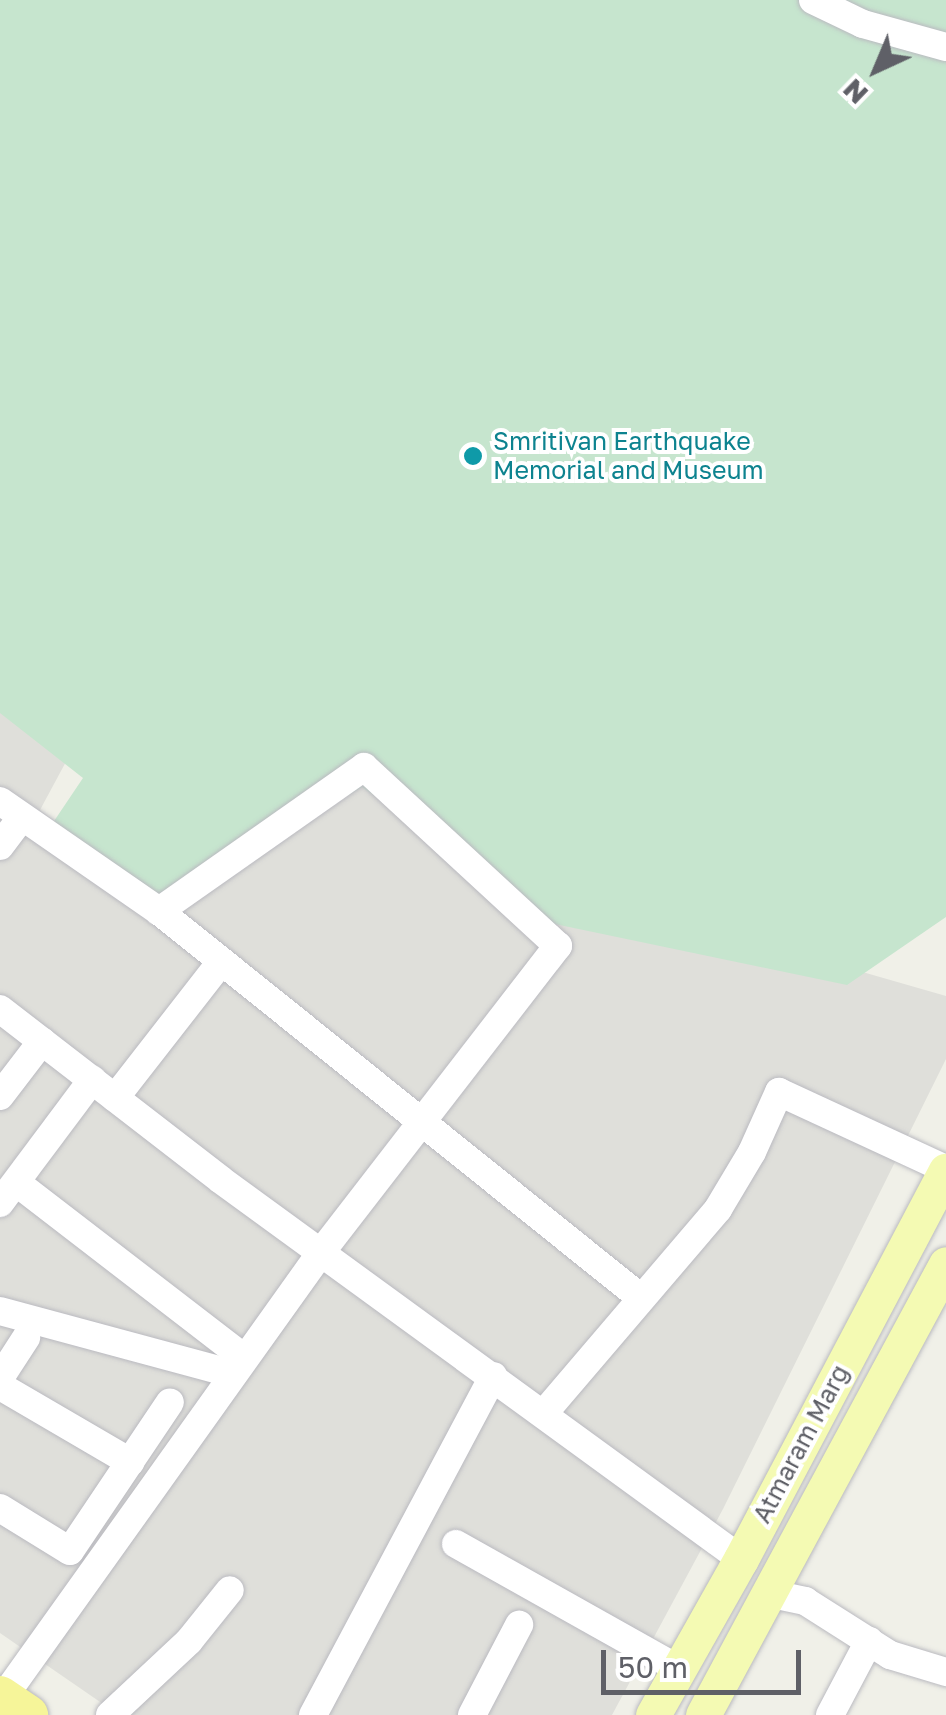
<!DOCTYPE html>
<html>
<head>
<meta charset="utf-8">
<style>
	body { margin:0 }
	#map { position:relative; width:946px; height:1715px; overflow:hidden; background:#f0f0e8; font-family:"Golos Text",sans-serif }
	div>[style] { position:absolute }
	.industrial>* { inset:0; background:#dfdfda }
	.green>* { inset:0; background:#c6e5ce }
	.roads { filter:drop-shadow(0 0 2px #babac0) drop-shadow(0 0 2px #babac0) }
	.minor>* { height:28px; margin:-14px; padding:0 14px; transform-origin:14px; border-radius:14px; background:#fff }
	.major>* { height:35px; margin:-17.5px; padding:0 17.5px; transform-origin:17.5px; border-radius:17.5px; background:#f4fab3 }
	.highway>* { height:40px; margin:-20px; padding:0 20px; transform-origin:20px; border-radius:20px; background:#f6f599 }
	.dots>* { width:28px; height:28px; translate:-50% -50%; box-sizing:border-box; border:5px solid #fff; border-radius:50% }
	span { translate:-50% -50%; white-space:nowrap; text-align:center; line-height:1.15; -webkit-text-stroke:8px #fff; paint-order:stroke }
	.culture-label { font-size:25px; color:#0d838f }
	.left { translate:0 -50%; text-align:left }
	.street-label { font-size:25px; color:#5f6067 }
	.north { position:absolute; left:826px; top:20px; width:100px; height:100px; -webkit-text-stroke:8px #fff; paint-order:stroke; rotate:224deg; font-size:28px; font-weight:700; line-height:40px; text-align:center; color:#5f6067 }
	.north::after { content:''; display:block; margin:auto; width:35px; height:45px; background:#5f6067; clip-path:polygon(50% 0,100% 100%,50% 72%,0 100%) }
	.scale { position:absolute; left:601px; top:1650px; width:200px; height:45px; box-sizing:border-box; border:5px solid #5f6067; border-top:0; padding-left:12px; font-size:30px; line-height:35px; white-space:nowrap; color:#5f6067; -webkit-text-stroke:8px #fff; paint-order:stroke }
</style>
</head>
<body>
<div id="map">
	<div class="industrial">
		<div style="clip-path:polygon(0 705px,68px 758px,40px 810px,157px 899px,362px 771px,546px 910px,866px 973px,946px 996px,946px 1059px,723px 1509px,612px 1715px,119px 1715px,0 1633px)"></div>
	</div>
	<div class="green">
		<div style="clip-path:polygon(0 0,946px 0,946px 917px,847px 985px,550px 923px,362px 787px,159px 911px,48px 830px,83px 778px,0 713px)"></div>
	</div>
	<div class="roads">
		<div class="minor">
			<div style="left:813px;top:0;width:55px;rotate:25.6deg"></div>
			<div style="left:863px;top:24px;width:86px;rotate:15.5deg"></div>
			<div style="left:0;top:801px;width:193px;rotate:34.7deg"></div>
			<div style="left:159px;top:911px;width:618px;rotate:38.76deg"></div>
			<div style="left:0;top:846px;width:36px;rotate:-53deg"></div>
			<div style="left:0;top:1009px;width:279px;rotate:37.7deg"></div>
			<div style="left:221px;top:1180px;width:643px;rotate:36.09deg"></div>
			<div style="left:0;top:1096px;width:69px;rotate:-52.6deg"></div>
			<div style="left:115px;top:1098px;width:171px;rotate:-52.1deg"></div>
			<div style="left:17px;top:1183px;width:287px;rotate:37.6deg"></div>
			<div style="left:0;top:1203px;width:154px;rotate:-53.2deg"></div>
			<div style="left:0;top:1311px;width:241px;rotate:15.1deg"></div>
			<div style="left:0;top:1378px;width:48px;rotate:-57deg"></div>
			<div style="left:0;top:1386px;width:151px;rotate:30.3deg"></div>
			<div style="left:544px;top:1413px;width:268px;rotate:-49.5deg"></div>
			<div style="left:718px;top:1209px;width:66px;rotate:-59.2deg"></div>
			<div style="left:752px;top:1152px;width:66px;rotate:-65.8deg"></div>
			<div style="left:779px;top:1092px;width:184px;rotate:24.8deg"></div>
			<div style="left:0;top:1508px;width:82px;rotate:31.6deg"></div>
			<div style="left:70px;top:1551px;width:179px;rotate:-56.1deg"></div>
			<div style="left:456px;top:1544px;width:256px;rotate:29.3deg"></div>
			<div style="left:772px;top:1594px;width:34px;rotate:12deg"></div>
			<div style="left:805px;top:1601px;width:101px;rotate:32.4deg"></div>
			<div style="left:890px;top:1655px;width:59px;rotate:16.9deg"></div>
			<div style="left:10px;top:1688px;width:537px;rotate:-54.47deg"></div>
			<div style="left:322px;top:1251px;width:386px;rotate:-52.3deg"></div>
			<div style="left:558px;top:946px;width:264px;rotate:-137.3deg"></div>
			<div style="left:364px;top:767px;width:251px;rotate:144.9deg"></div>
			<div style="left:110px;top:1715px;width:108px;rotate:-43.1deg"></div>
			<div style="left:189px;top:1641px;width:65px;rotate:-51.2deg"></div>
			<div style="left:313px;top:1715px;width:384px;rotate:-62deg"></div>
			<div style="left:472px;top:1715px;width:102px;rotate:-62.4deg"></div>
			<div style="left:830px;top:1715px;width:84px;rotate:-62.2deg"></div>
		</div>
		<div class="major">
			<div style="left:653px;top:1715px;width:179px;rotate:-60.6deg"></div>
			<div style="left:741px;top:1559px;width:439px;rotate:-62.2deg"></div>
			<div style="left:703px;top:1715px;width:512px;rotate:-61.68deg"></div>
		</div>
		<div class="highway">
			<div style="left:0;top:1696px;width:34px;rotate:34deg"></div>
		</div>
	</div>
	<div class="dots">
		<div style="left:473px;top:456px;background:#0f9aa8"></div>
	</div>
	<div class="culture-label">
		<span class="left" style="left:493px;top:456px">Smritivan Earthquake<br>Memorial and Museum</span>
	</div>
	<div class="street-label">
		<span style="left:801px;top:1444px;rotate:-62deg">Atmaram Marg</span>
	</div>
	<div class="north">N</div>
	<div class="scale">50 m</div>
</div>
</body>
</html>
